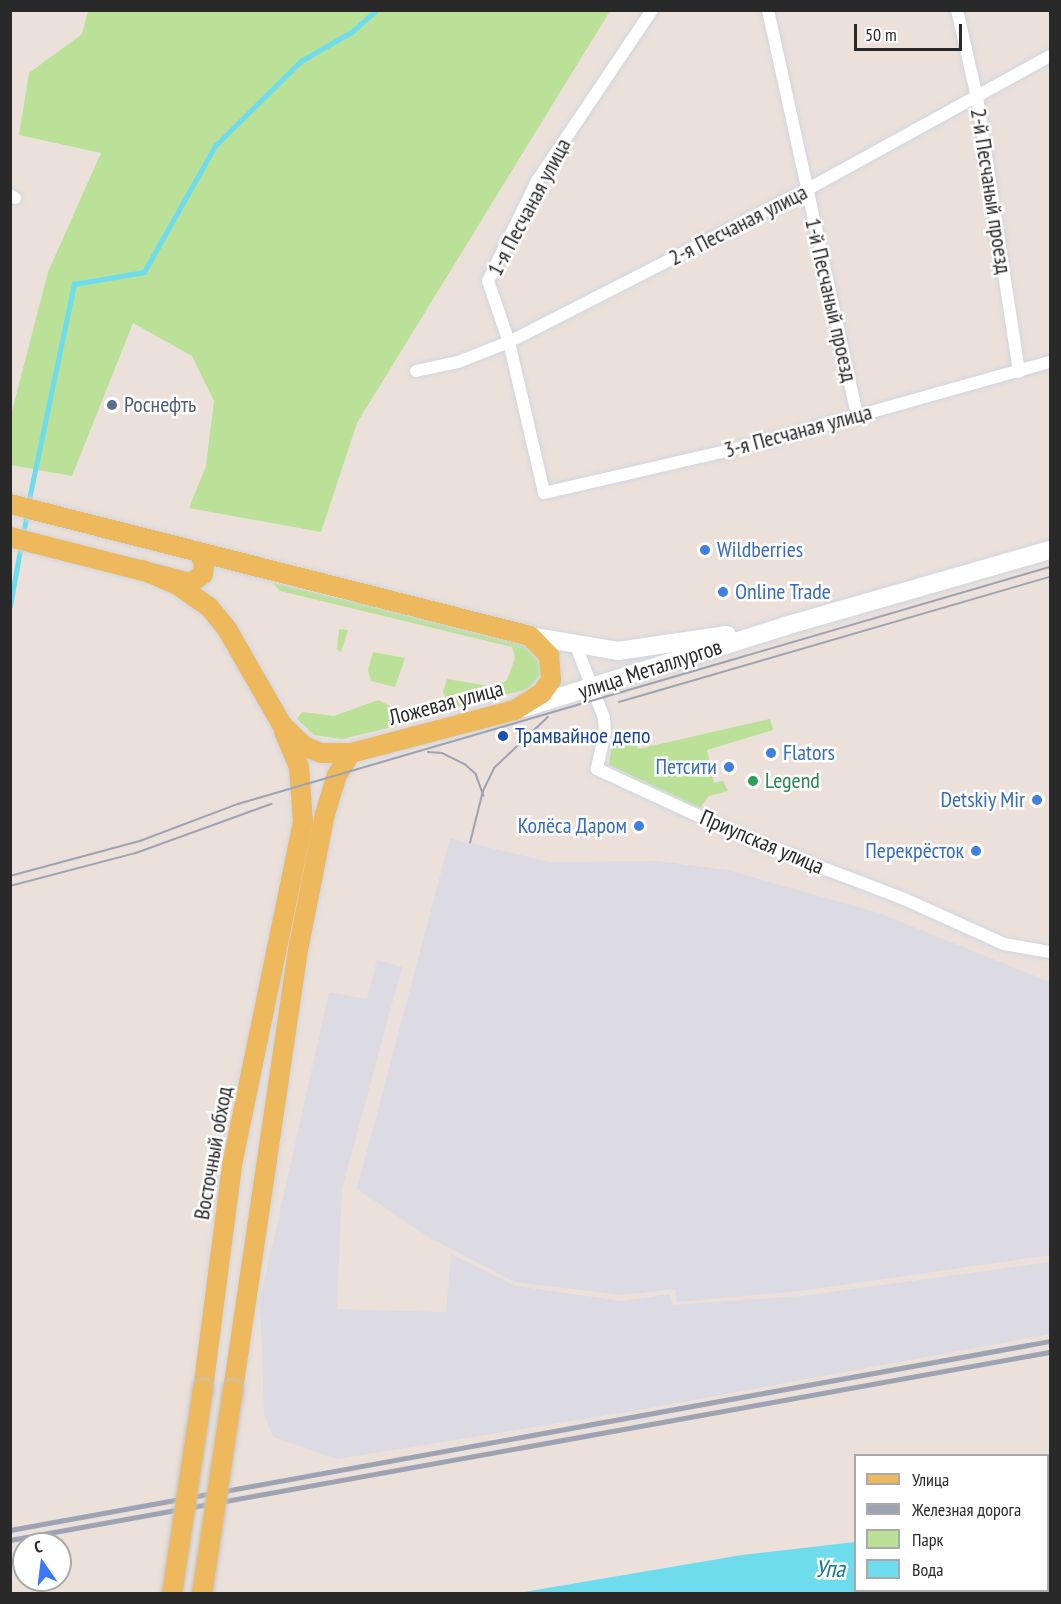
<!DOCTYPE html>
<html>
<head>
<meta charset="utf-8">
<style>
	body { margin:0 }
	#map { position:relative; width:1061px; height:1604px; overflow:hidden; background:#ebe1da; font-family:"PT Sans Narrow",sans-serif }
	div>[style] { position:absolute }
	.industrial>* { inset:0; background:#dcdbe3 }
	.green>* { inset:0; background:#bae197 }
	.water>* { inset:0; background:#6edcec }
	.stream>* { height:4.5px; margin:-2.25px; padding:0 2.25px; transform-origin:2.25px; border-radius:2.25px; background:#6edcec }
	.roads { filter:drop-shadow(0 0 2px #d0d5e2) drop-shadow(0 0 2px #d0d5e2) }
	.street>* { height:12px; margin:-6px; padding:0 6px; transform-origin:6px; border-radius:6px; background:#fff }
	.secondary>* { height:18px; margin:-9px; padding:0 9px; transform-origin:9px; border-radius:9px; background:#fff }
	.primary>* { height:20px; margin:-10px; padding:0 10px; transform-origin:10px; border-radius:10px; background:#eeb85c }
	.tram>* { height:1.5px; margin:-0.75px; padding:0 0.75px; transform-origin:0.75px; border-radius:0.75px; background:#9da3b3 }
	.rail>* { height:4.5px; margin:-2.25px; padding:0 2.25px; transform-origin:2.25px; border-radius:2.25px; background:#9da3b3 }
	.bridges { filter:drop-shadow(0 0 2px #c3c3c3) drop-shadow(0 0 2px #c3c3c3) }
	.primary-bridge>* { height:20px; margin:-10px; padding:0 10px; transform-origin:10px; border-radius:10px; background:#eeb85c }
	.dots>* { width:16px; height:16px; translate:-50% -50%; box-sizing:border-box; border:3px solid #fff; border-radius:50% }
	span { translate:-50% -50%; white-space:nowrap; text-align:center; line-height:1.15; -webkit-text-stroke:5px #fff; paint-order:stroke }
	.street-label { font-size:22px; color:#292929 }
	.service-label { font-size:22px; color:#4e5e75 }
	.left { translate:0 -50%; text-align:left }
	.shop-label { font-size:22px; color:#366cbe }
	.right { translate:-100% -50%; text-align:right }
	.transit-label { font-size:22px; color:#164399 }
	.leisure-label { font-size:22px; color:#27864d }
	.water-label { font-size:24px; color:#0f7a96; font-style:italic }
	.frame { position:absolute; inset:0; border:12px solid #292929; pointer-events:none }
	.legend { position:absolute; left:854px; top:1454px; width:195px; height:138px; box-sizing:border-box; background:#fff; border:2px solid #a9a9a9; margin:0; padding:8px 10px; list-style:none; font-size:18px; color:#292929 }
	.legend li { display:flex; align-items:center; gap:12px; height:30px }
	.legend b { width:30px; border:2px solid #a9a9a9 }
	.north { position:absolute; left:12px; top:1532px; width:60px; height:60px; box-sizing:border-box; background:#fff; border:2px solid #a9a9a9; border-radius:50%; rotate:346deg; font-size:16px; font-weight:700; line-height:24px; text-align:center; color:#292929 }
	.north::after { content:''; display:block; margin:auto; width:21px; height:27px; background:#3b78f7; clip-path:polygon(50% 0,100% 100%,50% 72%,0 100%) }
	.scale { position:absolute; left:854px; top:24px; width:108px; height:27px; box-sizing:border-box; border:3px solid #292929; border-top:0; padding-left:8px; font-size:18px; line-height:21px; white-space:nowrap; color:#292929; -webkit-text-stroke:4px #fff; paint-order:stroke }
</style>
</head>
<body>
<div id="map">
	<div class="industrial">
		<div style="clip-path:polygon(450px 838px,549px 862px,656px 861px,728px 870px,879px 913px,1050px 982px,1050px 1255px,801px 1291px,677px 1302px,675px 1289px,622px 1295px,515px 1282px,430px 1238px,357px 1189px)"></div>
		<div style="clip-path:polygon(377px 960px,402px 967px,342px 1189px,337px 1309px,446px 1312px,451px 1254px,516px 1286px,622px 1301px,670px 1294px,673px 1305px,801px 1296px,1050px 1262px,1050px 1334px,645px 1409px,337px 1459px,273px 1437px,264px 1414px,260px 1300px,329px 992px,367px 999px)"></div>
	</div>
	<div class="green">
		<div style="clip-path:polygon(88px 11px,610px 11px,357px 423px,321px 532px,189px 508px,206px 466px,214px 401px,192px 356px,133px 323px,72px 476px,11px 465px,11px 415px,48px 272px,101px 153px,19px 135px,29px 73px,82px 34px)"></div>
		<div style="clip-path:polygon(273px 583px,531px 643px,541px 658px,542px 673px,528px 689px,455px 707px,448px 704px,443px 692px,447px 679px,496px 687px,507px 680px,515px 658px,512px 647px,280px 591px)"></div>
		<div style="clip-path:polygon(339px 629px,348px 630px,341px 652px,337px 649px)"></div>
		<div style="clip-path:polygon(373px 652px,405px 658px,395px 687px,371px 681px,368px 670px)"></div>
		<div style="clip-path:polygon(378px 700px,410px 716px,409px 723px,342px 739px,314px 735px,297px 719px,302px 712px,334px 716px)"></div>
		<div style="clip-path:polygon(770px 719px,773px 730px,707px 750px,714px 783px,723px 781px,728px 791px,709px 796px,700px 808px,609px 765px,612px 743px,636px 743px,638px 749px)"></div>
	</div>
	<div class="water">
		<div style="clip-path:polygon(1048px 1535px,1050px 1593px,518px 1593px,742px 1555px,855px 1542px,856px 1590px,1048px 1590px)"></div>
	</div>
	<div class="stream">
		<div style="left:28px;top:504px;width:225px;rotate:-78.2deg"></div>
		<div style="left:74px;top:284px;width:71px;rotate:-9.7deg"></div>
		<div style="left:144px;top:272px;width:145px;rotate:-60.6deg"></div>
		<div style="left:215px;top:146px;width:121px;rotate:-44.7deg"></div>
		<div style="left:301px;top:61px;width:60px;rotate:-30deg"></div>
		<div style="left:353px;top:31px;width:31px;rotate:-42deg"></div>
		<div style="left:23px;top:534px;width:21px;rotate:-79deg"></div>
		<div style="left:10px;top:606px;width:62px;rotate:-79.8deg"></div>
	</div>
	<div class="roads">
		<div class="street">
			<div style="left:652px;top:10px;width:206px;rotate:123.9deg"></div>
			<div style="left:537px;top:181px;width:111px;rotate:116.1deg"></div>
			<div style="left:488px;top:281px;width:65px;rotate:71deg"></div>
			<div style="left:509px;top:342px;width:155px;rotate:76.9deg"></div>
			<div style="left:544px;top:493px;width:223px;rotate:-13deg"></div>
			<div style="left:761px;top:443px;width:300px;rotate:-15.7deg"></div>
			<div style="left:768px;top:10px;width:414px;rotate:77.6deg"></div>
			<div style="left:957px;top:10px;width:89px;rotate:77.1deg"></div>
			<div style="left:977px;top:97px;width:278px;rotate:81.3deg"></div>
			<div style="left:10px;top:195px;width:6px;rotate:31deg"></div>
			<div style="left:416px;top:371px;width:43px;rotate:-12.1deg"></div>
			<div style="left:458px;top:362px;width:55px;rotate:-21.4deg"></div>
			<div style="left:509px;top:342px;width:334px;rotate:-27.1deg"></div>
			<div style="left:806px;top:190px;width:278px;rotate:-28.8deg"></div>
			<div style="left:576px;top:646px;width:77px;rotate:68.7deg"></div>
			<div style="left:604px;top:718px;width:15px;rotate:86deg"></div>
			<div style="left:605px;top:733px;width:37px;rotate:103deg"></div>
			<div style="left:597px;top:769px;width:174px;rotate:24.8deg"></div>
			<div style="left:755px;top:842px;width:157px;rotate:20.9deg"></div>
			<div style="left:902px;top:898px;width:112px;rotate:24.3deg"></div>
			<div style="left:1004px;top:944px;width:47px;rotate:9.9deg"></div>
		</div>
		<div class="secondary">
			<div style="left:530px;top:636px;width:89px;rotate:9.7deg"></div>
			<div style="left:618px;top:651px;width:110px;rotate:-8.4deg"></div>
			<div style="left:524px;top:708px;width:274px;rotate:-17.4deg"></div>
			<div style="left:785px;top:626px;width:276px;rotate:-16deg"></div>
		</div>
		<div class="primary">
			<div style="left:10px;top:504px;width:536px;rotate:14.24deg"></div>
			<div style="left:530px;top:636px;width:28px;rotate:46deg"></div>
			<div style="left:549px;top:656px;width:24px;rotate:85deg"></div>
			<div style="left:551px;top:680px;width:16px;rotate:125deg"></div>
			<div style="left:542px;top:693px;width:32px;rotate:148deg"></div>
			<div style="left:515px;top:710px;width:170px;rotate:165.3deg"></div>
			<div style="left:351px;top:753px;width:30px;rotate:180deg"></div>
			<div style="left:321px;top:753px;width:18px;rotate:-158deg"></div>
			<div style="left:304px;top:746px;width:30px;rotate:-136deg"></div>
			<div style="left:282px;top:725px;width:111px;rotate:-119.8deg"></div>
			<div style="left:227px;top:629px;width:28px;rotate:-129deg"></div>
			<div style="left:209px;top:607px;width:38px;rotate:-145deg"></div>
			<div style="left:178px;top:585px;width:39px;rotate:-157deg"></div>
			<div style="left:10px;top:537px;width:187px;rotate:14.3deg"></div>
			<div style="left:191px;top:583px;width:15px;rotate:-37deg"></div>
			<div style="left:203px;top:574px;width:11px;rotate:-85deg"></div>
			<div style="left:204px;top:563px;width:13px;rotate:-117deg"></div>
			<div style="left:203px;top:1389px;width:226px;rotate:-82.6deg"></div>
			<div style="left:232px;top:1165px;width:350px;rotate:-78.3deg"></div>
			<div style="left:303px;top:822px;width:55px;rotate:-94.2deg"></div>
			<div style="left:299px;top:767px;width:39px;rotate:-113deg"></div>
			<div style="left:233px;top:1390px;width:450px;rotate:-81.6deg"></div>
			<div style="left:299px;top:945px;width:134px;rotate:-78.8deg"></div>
			<div style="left:325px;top:814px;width:41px;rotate:-72.9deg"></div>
			<div style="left:337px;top:775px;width:26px;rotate:-58deg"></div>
		</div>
	</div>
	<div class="tram">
		<div style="left:619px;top:702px;width:449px;rotate:-16.2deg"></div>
		<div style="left:428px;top:752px;width:14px;rotate:4deg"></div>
		<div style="left:442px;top:753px;width:25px;rotate:26deg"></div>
		<div style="left:465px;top:764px;width:15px;rotate:42deg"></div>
		<div style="left:476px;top:774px;width:23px;rotate:70deg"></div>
		<div style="left:470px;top:843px;width:54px;rotate:-76deg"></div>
		<div style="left:483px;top:791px;width:25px;rotate:-64deg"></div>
		<div style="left:494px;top:768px;width:74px;rotate:-43.4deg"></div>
		<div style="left:10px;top:876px;width:135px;rotate:-15.1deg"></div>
		<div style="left:140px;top:841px;width:105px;rotate:-20.7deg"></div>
		<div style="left:238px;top:804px;width:846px;rotate:-16.27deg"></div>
		<div style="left:10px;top:886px;width:130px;rotate:-14.7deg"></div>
		<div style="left:136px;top:853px;width:144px;rotate:-19.9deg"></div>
	</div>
	<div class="rail">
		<div style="left:10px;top:1530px;width:1057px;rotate:-10.3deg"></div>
		<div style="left:10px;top:1540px;width:1057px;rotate:-10.25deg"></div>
	</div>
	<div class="bridges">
		<div class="primary-bridge">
			<div style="left:172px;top:1594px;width:207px;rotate:-81.4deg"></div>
			<div style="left:202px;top:1594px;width:206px;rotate:-81.4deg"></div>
		</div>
	</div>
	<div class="dots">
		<div style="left:112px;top:405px;background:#5c6f8a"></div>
		<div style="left:705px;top:550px;background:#3f7fe0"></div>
		<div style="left:723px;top:592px;background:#3f7fe0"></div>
		<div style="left:503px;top:736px;background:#1a4fb4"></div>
		<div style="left:771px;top:753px;background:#3f7fe0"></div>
		<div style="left:729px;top:767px;background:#3f7fe0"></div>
		<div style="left:753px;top:781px;background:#2e9e5b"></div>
		<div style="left:1037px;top:800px;background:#3f7fe0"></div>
		<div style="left:639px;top:826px;background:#3f7fe0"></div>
		<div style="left:976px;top:851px;background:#3f7fe0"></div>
	</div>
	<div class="street-label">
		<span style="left:991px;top:191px;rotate:81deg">2-й Песчаный проезд</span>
		<span style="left:529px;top:207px;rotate:-62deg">1-я Песчаная улица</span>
		<span style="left:738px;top:225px;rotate:-27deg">2-я Песчаная улица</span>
		<span style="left:831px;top:300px;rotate:77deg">1-й Песчаный проезд</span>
		<span style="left:798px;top:431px;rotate:-15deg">3-я Песчаная улица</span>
		<span style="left:650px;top:669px;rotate:-18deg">улица Металлургов</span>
		<span style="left:446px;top:703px;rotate:-15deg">Ложевая улица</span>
		<span style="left:762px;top:842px;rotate:23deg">Приупская улица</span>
		<span style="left:213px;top:1153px;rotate:-80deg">Восточный обход</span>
	</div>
	<div class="service-label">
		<span class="left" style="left:124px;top:405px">Роснефть</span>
	</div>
	<div class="shop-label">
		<span class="left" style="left:717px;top:550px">Wildberries</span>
		<span class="left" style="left:735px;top:592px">Online Trade</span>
		<span class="left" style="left:783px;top:753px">Flators</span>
		<span class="right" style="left:717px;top:767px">Петсити</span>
		<span class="right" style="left:1025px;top:800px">Detskiy Mir</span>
		<span class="right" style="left:627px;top:826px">Колёса Даром</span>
		<span class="right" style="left:964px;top:851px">Перекрёсток</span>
	</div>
	<div class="transit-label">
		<span class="left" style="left:515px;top:736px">Трамвайное депо</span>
	</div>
	<div class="leisure-label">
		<span class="left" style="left:765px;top:781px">Legend</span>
	</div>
	<div class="water-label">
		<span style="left:830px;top:1569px">Упа</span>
	</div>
	<div class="frame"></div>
	<ul class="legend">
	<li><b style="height:8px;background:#eeb85c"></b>Улица</li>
	<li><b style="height:8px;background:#9da3b3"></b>Железная дорога</li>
	<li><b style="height:16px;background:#bae197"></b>Парк</li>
	<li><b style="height:16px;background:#6edcec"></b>Вода</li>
	</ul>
	<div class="north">С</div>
	<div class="scale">50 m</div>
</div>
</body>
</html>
